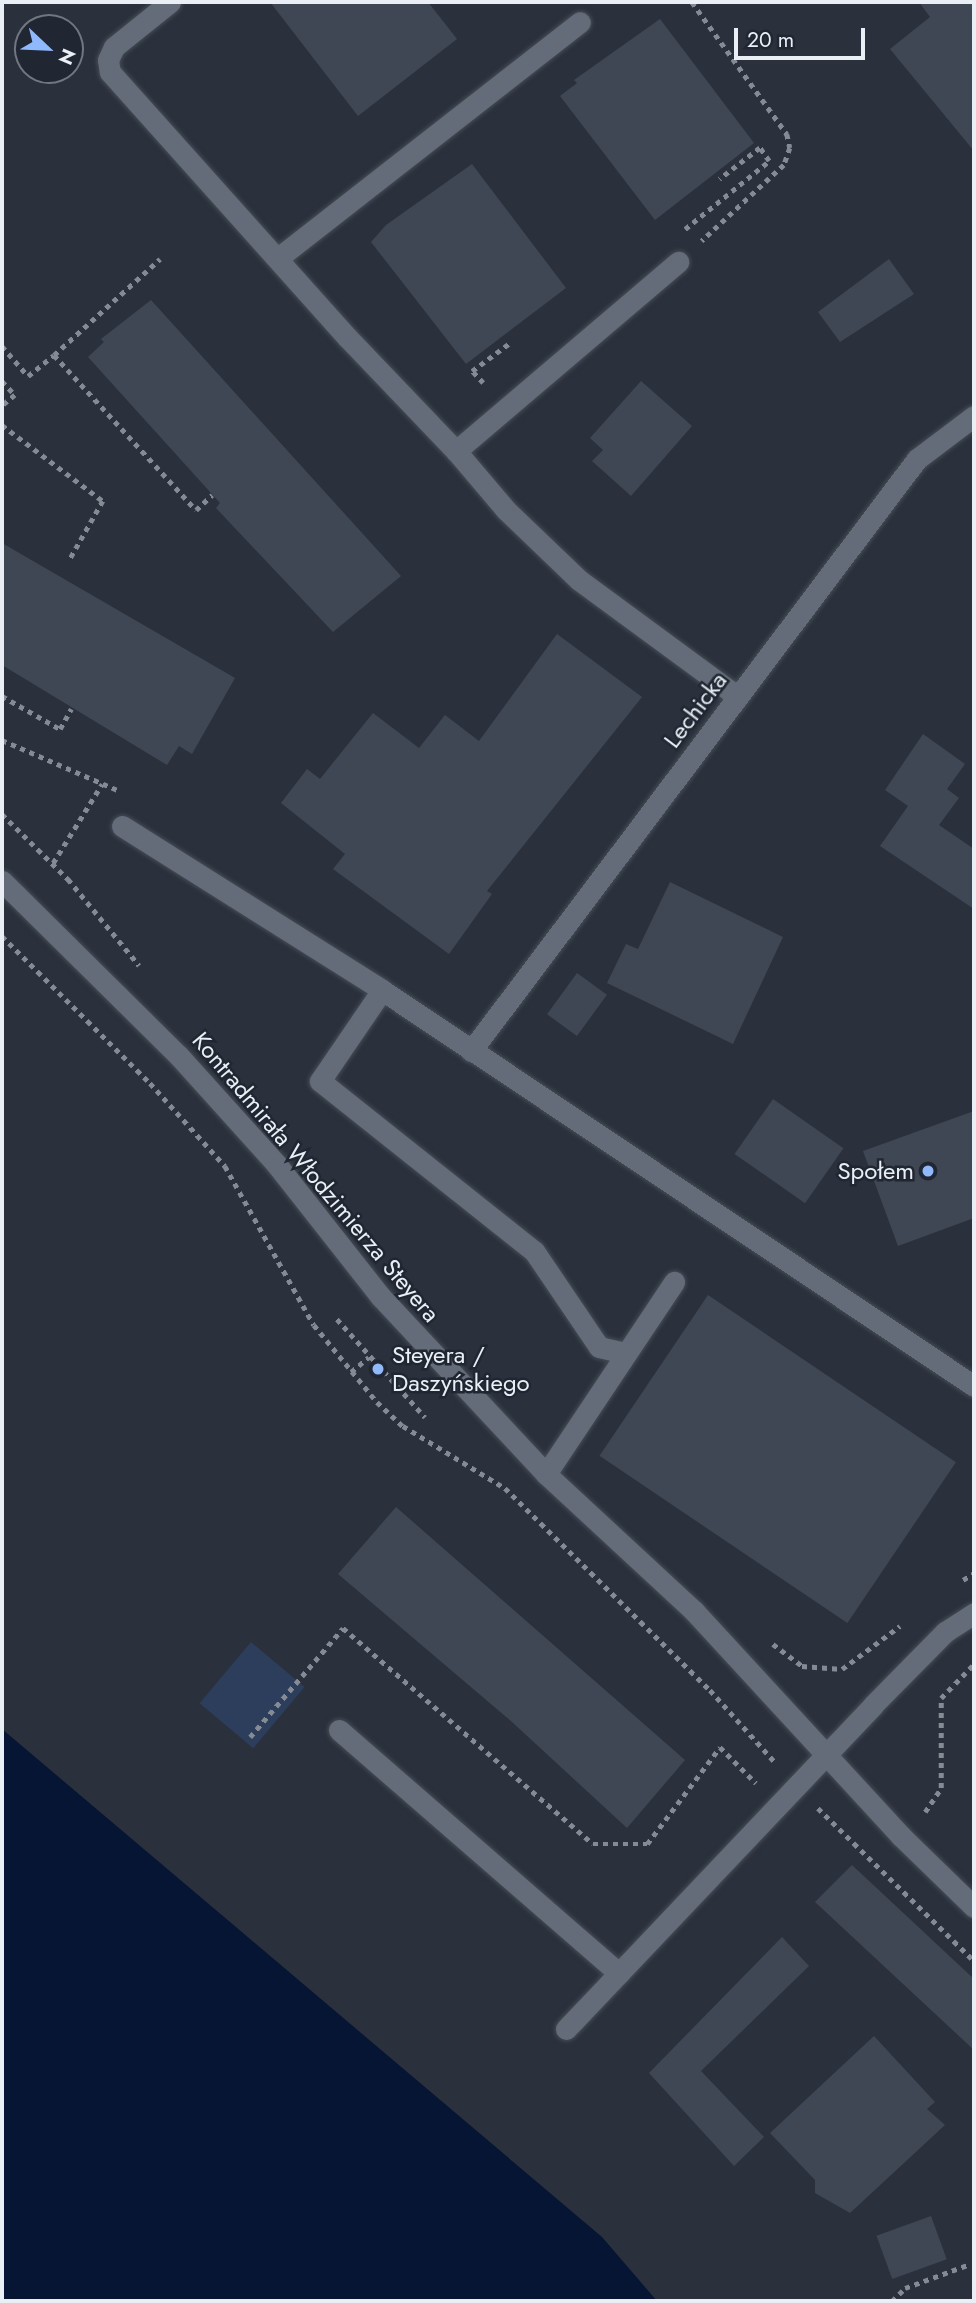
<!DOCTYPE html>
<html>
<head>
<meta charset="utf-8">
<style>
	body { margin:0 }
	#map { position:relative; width:976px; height:2303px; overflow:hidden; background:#2a313c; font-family:Jost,sans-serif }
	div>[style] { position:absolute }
	.green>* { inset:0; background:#2c3e5c; transform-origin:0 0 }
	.water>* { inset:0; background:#051533 }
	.building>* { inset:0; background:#404754; transform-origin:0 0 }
	.path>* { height:4.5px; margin-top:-2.25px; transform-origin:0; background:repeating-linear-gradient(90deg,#858b94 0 5px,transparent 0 10px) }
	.roads { filter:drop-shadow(0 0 2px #464c56) drop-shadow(0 0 2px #464c56) }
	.minor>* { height:21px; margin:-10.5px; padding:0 10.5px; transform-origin:10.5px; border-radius:10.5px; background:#646c79 }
	.dots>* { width:19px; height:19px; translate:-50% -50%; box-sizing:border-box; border:4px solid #202732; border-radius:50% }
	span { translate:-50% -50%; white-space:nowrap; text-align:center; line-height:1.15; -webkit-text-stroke:5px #202732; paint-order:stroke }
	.street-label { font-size:24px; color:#eaeff6 }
	.poi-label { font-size:24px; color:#eaeff6 }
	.right { translate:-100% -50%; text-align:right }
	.left { translate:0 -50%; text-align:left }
	.frame { position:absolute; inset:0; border:4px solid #eaeff6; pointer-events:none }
	.north { position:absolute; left:14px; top:14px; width:70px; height:70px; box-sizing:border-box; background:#202732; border:2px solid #717780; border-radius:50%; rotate:113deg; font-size:19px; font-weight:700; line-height:28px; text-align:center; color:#eaeff6 }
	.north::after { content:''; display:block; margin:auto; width:24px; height:32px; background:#90b8fd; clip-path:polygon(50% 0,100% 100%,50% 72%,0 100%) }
	.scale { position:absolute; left:734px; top:28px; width:131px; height:32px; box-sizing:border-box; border:4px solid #eaeff6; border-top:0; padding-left:9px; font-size:21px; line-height:24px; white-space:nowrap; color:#eaeff6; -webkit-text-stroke:5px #202732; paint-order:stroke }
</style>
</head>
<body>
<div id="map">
	<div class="green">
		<div style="left:251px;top:1642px;width:70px;height:80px;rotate:40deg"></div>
	</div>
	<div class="water">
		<div style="clip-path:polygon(2px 1729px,602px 2237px,657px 2301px,2px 2301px)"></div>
	</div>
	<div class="building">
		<div style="clip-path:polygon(270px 2px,428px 2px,457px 39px,358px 116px)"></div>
		<div style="clip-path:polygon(919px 2px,974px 2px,974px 151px,890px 49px,930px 17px)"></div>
		<div style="clip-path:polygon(660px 19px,754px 143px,655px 220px,560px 96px,577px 83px,574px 80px)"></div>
		<div style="clip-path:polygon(472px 164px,566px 288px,466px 364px,371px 242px,386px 225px)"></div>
		<div style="clip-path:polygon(889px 259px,914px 294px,840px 342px,818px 312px)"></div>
		<div style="clip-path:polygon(151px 300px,401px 576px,333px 632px,216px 508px,220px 503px,88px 357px,104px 342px,101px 339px)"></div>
		<div style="clip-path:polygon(641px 381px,692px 426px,631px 496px,592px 461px,603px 450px,590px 438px)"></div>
		<div style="clip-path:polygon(2px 543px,235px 678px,192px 754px,179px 746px,167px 765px,2px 665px)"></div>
		<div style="clip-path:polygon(557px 634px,642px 697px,487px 891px,492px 894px,449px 954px,333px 869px,345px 854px,281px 803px,307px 769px,320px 779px,373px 713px,419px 748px,445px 715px,479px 741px)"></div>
		<div style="clip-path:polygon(923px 734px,965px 764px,947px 789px,959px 798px,939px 825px,974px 849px,974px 909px,880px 846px,908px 806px,885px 790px)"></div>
		<div style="clip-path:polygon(670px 882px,783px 937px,733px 1044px,607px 983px,626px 944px,638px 949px)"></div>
		<div style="left:577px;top:973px;width:37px;height:51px;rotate:36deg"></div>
		<div style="left:773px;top:1099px;width:86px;height:67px;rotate:35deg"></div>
		<div style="clip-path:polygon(974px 1111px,974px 1218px,898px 1246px,863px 1151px)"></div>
		<div style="left:708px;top:1295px;width:299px;height:194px;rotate:34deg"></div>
		<div style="clip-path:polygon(396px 1507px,685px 1760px,627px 1828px,512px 1722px,338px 1574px)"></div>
		<div style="clip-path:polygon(852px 1865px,974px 1979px,974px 2050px,815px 1902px)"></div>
		<div style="clip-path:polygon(782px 1937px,809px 1966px,701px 2071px,764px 2137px,734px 2166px,649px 2073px)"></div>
		<div style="clip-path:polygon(874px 2036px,935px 2102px,927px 2109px,945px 2125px,850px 2213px,815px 2193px,815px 2180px,770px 2133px)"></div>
		<div style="left:931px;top:2216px;width:46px;height:58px;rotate:70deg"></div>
	</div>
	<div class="path">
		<div style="left:692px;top:2px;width:163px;rotate:54.3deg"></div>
		<div style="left:787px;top:134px;width:14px;rotate:78deg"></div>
		<div style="left:790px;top:148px;width:18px;rotate:109deg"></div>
		<div style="left:784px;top:165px;width:112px;rotate:137.2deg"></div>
		<div style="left:685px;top:229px;width:108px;rotate:-39deg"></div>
		<div style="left:769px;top:161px;width:16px;rotate:-125deg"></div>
		<div style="left:760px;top:148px;width:51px;rotate:142.2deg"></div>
		<div style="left:2px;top:346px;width:40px;rotate:49deg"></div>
		<div style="left:28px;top:376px;width:33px;rotate:-39deg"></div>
		<div style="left:54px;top:355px;width:210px;rotate:47.5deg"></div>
		<div style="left:196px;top:510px;width:22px;rotate:-43deg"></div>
		<div style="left:54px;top:355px;width:143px;rotate:-42.2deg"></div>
		<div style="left:2px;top:381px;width:19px;rotate:47deg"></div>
		<div style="left:15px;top:395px;width:17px;rotate:140deg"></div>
		<div style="left:483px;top:383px;width:16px;rotate:-133deg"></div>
		<div style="left:472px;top:371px;width:49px;rotate:-36.6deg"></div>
		<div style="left:2px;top:425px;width:126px;rotate:37deg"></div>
		<div style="left:103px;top:501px;width:67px;rotate:119.6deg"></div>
		<div style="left:2px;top:696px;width:67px;rotate:29.6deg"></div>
		<div style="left:60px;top:729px;width:23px;rotate:-61deg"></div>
		<div style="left:2px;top:740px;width:129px;rotate:23.4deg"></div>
		<div style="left:2px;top:814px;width:93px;rotate:44.6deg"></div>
		<div style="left:68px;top:879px;width:112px;rotate:50.5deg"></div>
		<div style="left:53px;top:863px;width:93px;rotate:-58.2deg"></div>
		<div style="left:2px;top:936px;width:209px;rotate:44.8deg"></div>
		<div style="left:150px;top:1083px;width:112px;rotate:47.9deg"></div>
		<div style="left:225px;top:1166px;width:182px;rotate:60.8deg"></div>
		<div style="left:314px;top:1325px;width:99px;rotate:50.7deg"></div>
		<div style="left:377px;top:1402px;width:35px;rotate:43deg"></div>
		<div style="left:403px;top:1426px;width:119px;rotate:31.3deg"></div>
		<div style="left:505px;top:1488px;width:288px;rotate:44.6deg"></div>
		<div style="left:710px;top:1690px;width:96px;rotate:48deg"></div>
		<div style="left:337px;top:1319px;width:132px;rotate:48.1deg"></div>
		<div style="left:351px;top:1372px;width:23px;rotate:-40deg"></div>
		<div style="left:963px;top:1580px;width:13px;rotate:-32deg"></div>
		<div style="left:773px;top:1644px;width:36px;rotate:37deg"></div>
		<div style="left:802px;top:1666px;width:40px;rotate:4.3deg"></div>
		<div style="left:842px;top:1669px;width:72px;rotate:-36.6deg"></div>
		<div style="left:250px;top:1737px;width:143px;rotate:-49.5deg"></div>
		<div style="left:343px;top:1628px;width:330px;rotate:40.8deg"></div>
		<div style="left:593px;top:1844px;width:54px"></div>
		<div style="left:647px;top:1844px;width:121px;rotate:-53deg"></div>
		<div style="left:720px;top:1747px;width:51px;rotate:45deg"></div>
		<div style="left:818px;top:1808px;width:219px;rotate:44.4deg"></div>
		<div style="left:925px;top:1812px;width:29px;rotate:-56deg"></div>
		<div style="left:941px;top:1788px;width:90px;rotate:-90deg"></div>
		<div style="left:941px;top:1698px;width:47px;rotate:-45.9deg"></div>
		<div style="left:892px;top:2301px;width:18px;rotate:-45deg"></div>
		<div style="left:905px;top:2288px;width:69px;rotate:-20.3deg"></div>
	</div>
	<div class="roads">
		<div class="minor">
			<div style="left:170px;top:2px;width:72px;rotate:141.2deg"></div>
			<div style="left:114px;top:47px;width:14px;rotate:115deg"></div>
			<div style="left:108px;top:60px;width:12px;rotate:81deg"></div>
			<div style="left:110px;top:72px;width:356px;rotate:48.2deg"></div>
			<div style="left:347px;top:337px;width:158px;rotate:46.3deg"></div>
			<div style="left:456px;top:451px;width:292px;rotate:-40.4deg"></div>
			<div style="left:278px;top:258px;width:383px;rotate:-38deg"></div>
			<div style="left:456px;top:451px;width:77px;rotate:49.7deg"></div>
			<div style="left:506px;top:510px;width:101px;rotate:43.8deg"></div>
			<div style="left:579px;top:580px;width:197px;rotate:36.3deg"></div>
			<div style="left:122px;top:826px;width:307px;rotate:32.2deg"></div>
			<div style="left:382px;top:990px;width:712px;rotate:33.78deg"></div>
			<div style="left:2px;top:881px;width:249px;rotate:44.7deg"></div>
			<div style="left:179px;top:1056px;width:147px;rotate:48deg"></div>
			<div style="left:277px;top:1165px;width:168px;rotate:51.8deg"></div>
			<div style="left:381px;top:1297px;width:242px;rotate:47deg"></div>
			<div style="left:546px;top:1474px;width:202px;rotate:42.8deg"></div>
			<div style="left:694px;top:1611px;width:306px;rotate:47.4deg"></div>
			<div style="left:901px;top:1836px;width:102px;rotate:44.2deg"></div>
			<div style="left:382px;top:990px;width:110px;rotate:124.3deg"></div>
			<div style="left:320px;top:1081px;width:273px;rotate:38.5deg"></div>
			<div style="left:534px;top:1251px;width:116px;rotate:55.9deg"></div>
			<div style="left:599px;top:1347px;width:27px;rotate:13deg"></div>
			<div style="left:471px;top:1051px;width:741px;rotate:-53.01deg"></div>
			<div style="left:917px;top:459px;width:71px;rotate:-37deg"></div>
			<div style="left:546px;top:1474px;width:231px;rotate:-56.3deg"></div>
			<div style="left:339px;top:1730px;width:371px;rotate:41deg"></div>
			<div style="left:566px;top:2029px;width:446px;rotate:-46.5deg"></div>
			<div style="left:873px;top:1705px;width:103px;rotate:-45.4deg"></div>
			<div style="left:945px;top:1632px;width:35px;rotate:-33deg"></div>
		</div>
	</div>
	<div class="dots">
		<div style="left:928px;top:1171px;background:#90b8fd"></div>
		<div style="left:378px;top:1369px;background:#90b8fd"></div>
	</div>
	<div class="street-label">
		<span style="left:695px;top:710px;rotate:-53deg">Lechicka</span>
		<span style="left:316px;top:1177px;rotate:50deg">Kontradmirała Włodzimierza Steyera</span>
	</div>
	<div class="poi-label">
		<span class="right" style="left:914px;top:1171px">Społem</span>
		<span class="left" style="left:392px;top:1369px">Steyera /<br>Daszyńskiego</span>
	</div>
	<div class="frame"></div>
	<div class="north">N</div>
	<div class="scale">20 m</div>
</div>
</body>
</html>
